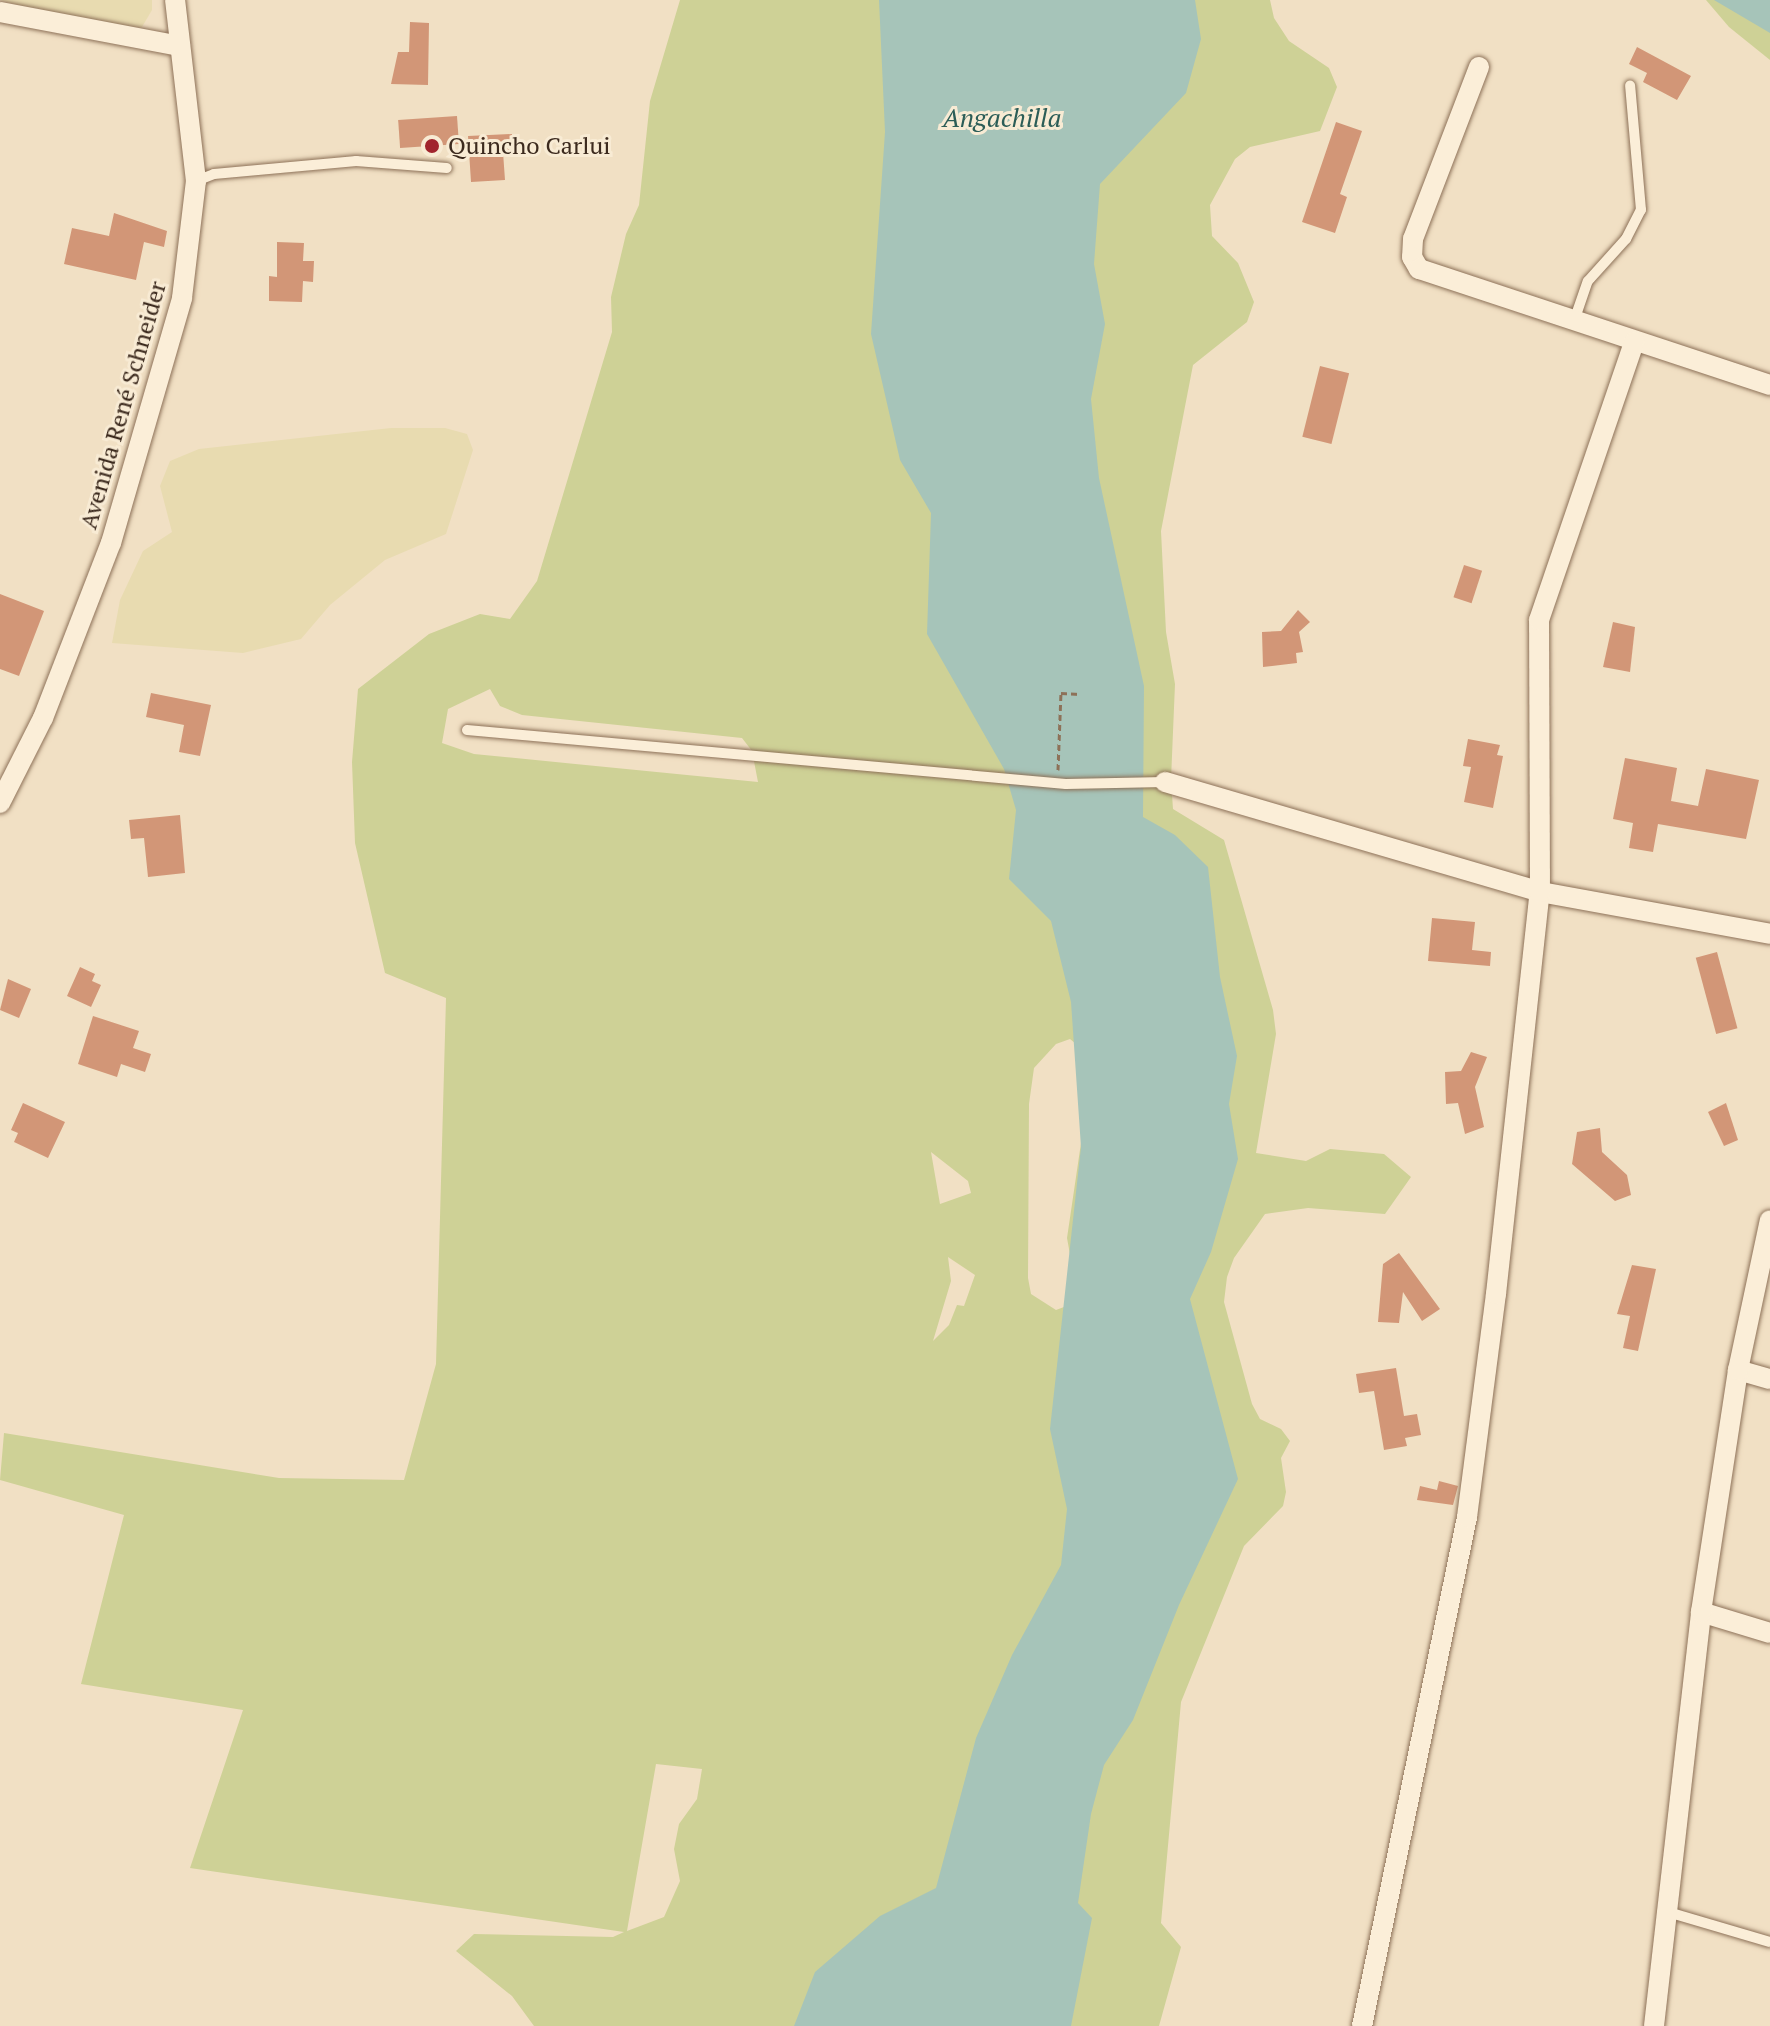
<!DOCTYPE html>
<html>
<head>
<meta charset="utf-8">
<style>
	body { margin:0 }
	#map { position:relative; width:1770px; height:2026px; overflow:hidden; background:#f1e0c4; font-family:"PT Serif",serif }
	div>[style] { position:absolute }
	.farmland>* { inset:0; background:#e8dbb0 }
	.green>* { inset:0; background:#ced196 }
	.water>* { inset:0; background:#a6c4b9 }
	.building>* { inset:0; background:#d29677; transform-origin:0 0 }
	.path>* { height:3px; margin-top:-1.5px; transform-origin:0; background:repeating-linear-gradient(90deg,#8d7158 0 6px,transparent 0 10px) }
	.roads { filter:drop-shadow(0 0 2px #8d7158) drop-shadow(0 0 2px #8d7158) }
	.service>* { height:10px; margin:-5px; padding:0 5px; transform-origin:5px; border-radius:5px; background:#fbeed8 }
	.minor>* { height:20px; margin:-10px; padding:0 10px; transform-origin:10px; border-radius:10px; background:#fbeed8 }
	.dots>* { width:22px; height:22px; translate:-50% -50%; box-sizing:border-box; border:4px solid #f8ebd4; border-radius:50% }
	span { translate:-50% -50%; white-space:nowrap; text-align:center; line-height:1.15; -webkit-text-stroke:6px #f8ebd4; paint-order:stroke }
	.poi-label { font-size:24px; color:#3c2a1e }
	.left { translate:0 -50%; text-align:left }
	.street-label { font-size:24px; color:#3c2a1e }
	.water-label { font-size:26px; color:#2c5d57; font-style:italic }
</style>
</head>
<body>
<div id="map">
	<div class="farmland">
		<div style="clip-path:polygon(0 0,152px 0,152px 10px,142px 27px,112px 30px)"></div>
		<div style="clip-path:polygon(391px 428px,445px 428px,467px 434px,473px 450px,446px 534px,385px 560px,330px 605px,301px 639px,243px 653px,112px 643px,120px 600px,143px 551px,172px 532px,160px 486px,170px 461px,199px 449px)"></div>
	</div>
	<div class="green">
		<div style="clip-path:polygon(evenodd,680px 0,1270px 0,1274px 18px,1289px 41px,1329px 68px,1337px 87px,1320px 131px,1250px 147px,1235px 159px,1210px 205px,1212px 236px,1238px 263px,1254px 302px,1247px 322px,1193px 365px,1161px 531px,1166px 632px,1175px 684px,1171px 780px,1173px 809px,1224px 840px,1273px 1010px,1276px 1034px,1256px 1153px,1306px 1161px,1330px 1149px,1384px 1154px,1411px 1177px,1385px 1214px,1308px 1208px,1265px 1214px,1234px 1258px,1227px 1277px,1224px 1302px,1252px 1404px,1260px 1419px,1281px 1429px,1290px 1441px,1281px 1458px,1286px 1492px,1283px 1506px,1244px 1546px,1181px 1702px,1161px 1923px,1181px 1947px,1159px 2026px,534px 2026px,512px 1996px,456px 1951px,474px 1934px,613px 1937px,624px 1932px,190px 1868px,243px 1710px,81px 1684px,124px 1515px,0 1480px,4px 1433px,279px 1478px,404px 1480px,436px 1364px,446px 998px,385px 973px,355px 843px,352px 762px,358px 689px,429px 634px,480px 614px,510px 619px,537px 581px,612px 332px,611px 297px,626px 234px,639px 205px,650px 101px,680px 0,490px 689px,500px 706px,522px 715px,742px 738px,752px 751px,758px 782px,474px 754px,442px 743px,448px 709px,490px 689px,680px 0,1070px 1039px,1081px 1048px,1081px 1143px,1067px 1238px,1075px 1282px,1064px 1307px,1056px 1310px,1031px 1294px,1028px 1278px,1029px 1104px,1034px 1068px,1056px 1044px,1070px 1039px,680px 0,931px 1152px,968px 1181px,971px 1193px,940px 1204px,931px 1152px,680px 0,948px 1257px,975px 1275px,964px 1306px,957px 1305px,949px 1325px,933px 1341px,951px 1281px,948px 1257px,680px 0,656px 1764px,702px 1769px,697px 1799px,679px 1824px,674px 1849px,680px 1881px,664px 1917px,627px 1931px,656px 1764px)"></div>
		<div style="clip-path:polygon(1706px 0,1770px 0,1770px 60px,1729px 27px)"></div>
	</div>
	<div class="water">
		<div style="clip-path:polygon(879px 0,1195px 0,1201px 39px,1186px 93px,1100px 184px,1094px 264px,1105px 324px,1091px 399px,1099px 478px,1144px 686px,1143px 817px,1175px 835px,1208px 867px,1220px 977px,1237px 1056px,1229px 1104px,1238px 1159px,1211px 1252px,1190px 1299px,1238px 1479px,1179px 1605px,1133px 1720px,1104px 1765px,1091px 1814px,1078px 1903px,1092px 1918px,1071px 2026px,794px 2026px,815px 1972px,880px 1916px,936px 1888px,976px 1738px,1012px 1655px,1061px 1565px,1067px 1509px,1050px 1429px,1081px 1147px,1071px 1002px,1051px 921px,1009px 879px,1016px 810px,1004px 769px,927px 634px,931px 513px,900px 460px,871px 334px,885px 132px)"></div>
		<div style="clip-path:polygon(1714px 0,1770px 0,1770px 33px)"></div>
	</div>
	<div class="building">
		<div style="clip-path:polygon(410px 22px,429px 23px,428px 85px,391px 84px,398px 52px,409px 52px)"></div>
		<div style="clip-path:polygon(1637px 47px,1691px 76px,1677px 100px,1643px 82px,1647px 73px,1629px 64px)"></div>
		<div style="left:457px;top:116px;width:28px;height:59px;rotate:86deg"></div>
		<div style="clip-path:polygon(1336px 122px,1362px 131px,1340px 194px,1347px 197px,1335px 233px,1302px 222px)"></div>
		<div style="clip-path:polygon(512px 134px,513px 152px,503px 152px,505px 180px,471px 182px,468px 136px)"></div>
		<div style="clip-path:polygon(114px 213px,167px 231px,164px 247px,144px 242px,136px 280px,64px 264px,72px 228px,109px 236px)"></div>
		<div style="clip-path:polygon(277px 242px,304px 243px,303px 261px,314px 261px,313px 282px,303px 281px,302px 302px,269px 301px,269px 276px,277px 277px)"></div>
		<div style="left:1320px;top:366px;width:30px;height:73px;rotate:14deg"></div>
		<div style="left:1464px;top:565px;width:19px;height:34px;rotate:18deg"></div>
		<div style="clip-path:polygon(0 594px,44px 611px,19px 676px,0 669px)"></div>
		<div style="clip-path:polygon(1298px 610px,1310px 622px,1299px 632px,1303px 652px,1296px 653px,1297px 663px,1263px 667px,1262px 632px,1281px 631px)"></div>
		<div style="clip-path:polygon(1613px 622px,1635px 627px,1630px 672px,1603px 667px)"></div>
		<div style="clip-path:polygon(151px 693px,211px 705px,200px 756px,179px 752px,184px 725px,146px 717px)"></div>
		<div style="clip-path:polygon(1468px 739px,1500px 745px,1497px 755px,1503px 756px,1493px 808px,1464px 802px,1471px 767px,1463px 766px)"></div>
		<div style="clip-path:polygon(1625px 758px,1677px 768px,1671px 801px,1698px 806px,1706px 769px,1759px 780px,1746px 839px,1658px 824px,1653px 852px,1629px 848px,1633px 823px,1613px 819px)"></div>
		<div style="clip-path:polygon(180px 815px,185px 873px,148px 877px,144px 838px,131px 839px,129px 820px)"></div>
		<div style="clip-path:polygon(1432px 918px,1475px 922px,1472px 950px,1491px 952px,1490px 966px,1428px 961px)"></div>
		<div style="left:1717px;top:952px;width:79px;height:22px;rotate:75deg"></div>
		<div style="clip-path:polygon(80px 967px,95px 974px,92px 981px,101px 985px,91px 1007px,67px 996px)"></div>
		<div style="clip-path:polygon(8px 979px,31px 989px,19px 1018px,0 1010px)"></div>
		<div style="clip-path:polygon(93px 1016px,139px 1031px,133px 1048px,151px 1054px,145px 1072px,121px 1064px,117px 1077px,78px 1064px)"></div>
		<div style="clip-path:polygon(1471px 1052px,1487px 1057px,1475px 1087px,1484px 1127px,1465px 1134px,1458px 1103px,1446px 1104px,1445px 1072px,1461px 1071px)"></div>
		<div style="clip-path:polygon(23px 1103px,65px 1122px,48px 1158px,14px 1142px,18px 1133px,11px 1130px)"></div>
		<div style="clip-path:polygon(1726px 1103px,1738px 1140px,1724px 1146px,1708px 1112px)"></div>
		<div style="clip-path:polygon(1600px 1128px,1602px 1152px,1627px 1175px,1631px 1195px,1615px 1201px,1572px 1164px,1577px 1132px)"></div>
		<div style="clip-path:polygon(1399px 1253px,1440px 1309px,1422px 1321px,1403px 1292px,1399px 1323px,1378px 1322px,1383px 1264px)"></div>
		<div style="clip-path:polygon(1632px 1265px,1656px 1269px,1638px 1351px,1623px 1348px,1630px 1316px,1617px 1314px)"></div>
		<div style="clip-path:polygon(1396px 1368px,1404px 1416px,1417px 1414px,1421px 1435px,1405px 1438px,1407px 1446px,1384px 1450px,1374px 1391px,1359px 1393px,1356px 1374px)"></div>
		<div style="clip-path:polygon(1439px 1481px,1458px 1486px,1453px 1505px,1417px 1500px,1420px 1486px,1437px 1490px)"></div>
	</div>
	<div class="path">
		<div style="left:1058px;top:770px;width:77px;rotate:-87.8deg"></div>
		<div style="left:1061px;top:693px;width:19px;rotate:3deg"></div>
	</div>
	<div class="roads">
		<div class="service">
			<div style="left:196px;top:181px;width:19px;rotate:-21deg"></div>
			<div style="left:214px;top:174px;width:143px;rotate:-5.2deg"></div>
			<div style="left:356px;top:161px;width:91px;rotate:4.4deg"></div>
			<div style="left:1575px;top:318px;width:39px;rotate:-71deg"></div>
			<div style="left:1588px;top:281px;width:57px;rotate:-47.9deg"></div>
			<div style="left:1626px;top:239px;width:33px;rotate:-63deg"></div>
			<div style="left:1641px;top:210px;width:125px;rotate:-95deg"></div>
			<div style="left:467px;top:730px;width:601px;rotate:5.15deg"></div>
			<div style="left:1066px;top:784px;width:99px;rotate:-1.2deg"></div>
			<div style="left:1668px;top:1912px;width:106px;rotate:16.4deg"></div>
		</div>
		<div class="minor">
			<div style="left:0;top:12px;width:183px;rotate:10.7deg"></div>
			<div style="left:1479px;top:67px;width:184px;rotate:111deg"></div>
			<div style="left:1413px;top:239px;width:18px;rotate:93deg"></div>
			<div style="left:1412px;top:257px;width:14px;rotate:60deg"></div>
			<div style="left:1419px;top:269px;width:370px;rotate:18.3deg"></div>
			<div style="left:1165px;top:782px;width:391px;rotate:16.3deg"></div>
			<div style="left:1540px;top:892px;width:234px;rotate:10.3deg"></div>
			<div style="left:0;top:803px;width:95px;rotate:-63.2deg"></div>
			<div style="left:43px;top:718px;width:188px;rotate:-68.8deg"></div>
			<div style="left:111px;top:543px;width:255px;rotate:-73.8deg"></div>
			<div style="left:182px;top:298px;width:118px;rotate:-83.2deg"></div>
			<div style="left:196px;top:181px;width:182px;rotate:-96.6deg"></div>
			<div style="left:1738px;top:1370px;width:33px;rotate:16deg"></div>
			<div style="left:1701px;top:1612px;width:72px;rotate:16.9deg"></div>
			<div style="left:1362px;top:2026px;width:520px;rotate:-78.34deg"></div>
			<div style="left:1467px;top:1517px;width:225px;rotate:-82.6deg"></div>
			<div style="left:1496px;top:1294px;width:404px;rotate:-83.8deg"></div>
			<div style="left:1540px;top:892px;width:272px;rotate:-90.2deg"></div>
			<div style="left:1539px;top:620px;width:294px;rotate:-71.1deg"></div>
			<div style="left:1654px;top:2026px;width:417px;rotate:-83.5deg"></div>
			<div style="left:1701px;top:1612px;width:245px;rotate:-81.3deg"></div>
			<div style="left:1738px;top:1370px;width:153px;rotate:-78deg"></div>
		</div>
	</div>
	<div class="dots">
		<div style="left:432px;top:146px;background:#a1242d"></div>
	</div>
	<div class="poi-label">
		<span class="left" style="left:448px;top:146px">Quincho Carlui</span>
	</div>
	<div class="street-label">
		<span style="left:123px;top:405px;rotate:-74deg">Avenida René Schneider</span>
	</div>
	<div class="water-label">
		<span style="left:1002px;top:118px">Angachilla</span>
	</div>
</div>
</body>
</html>
